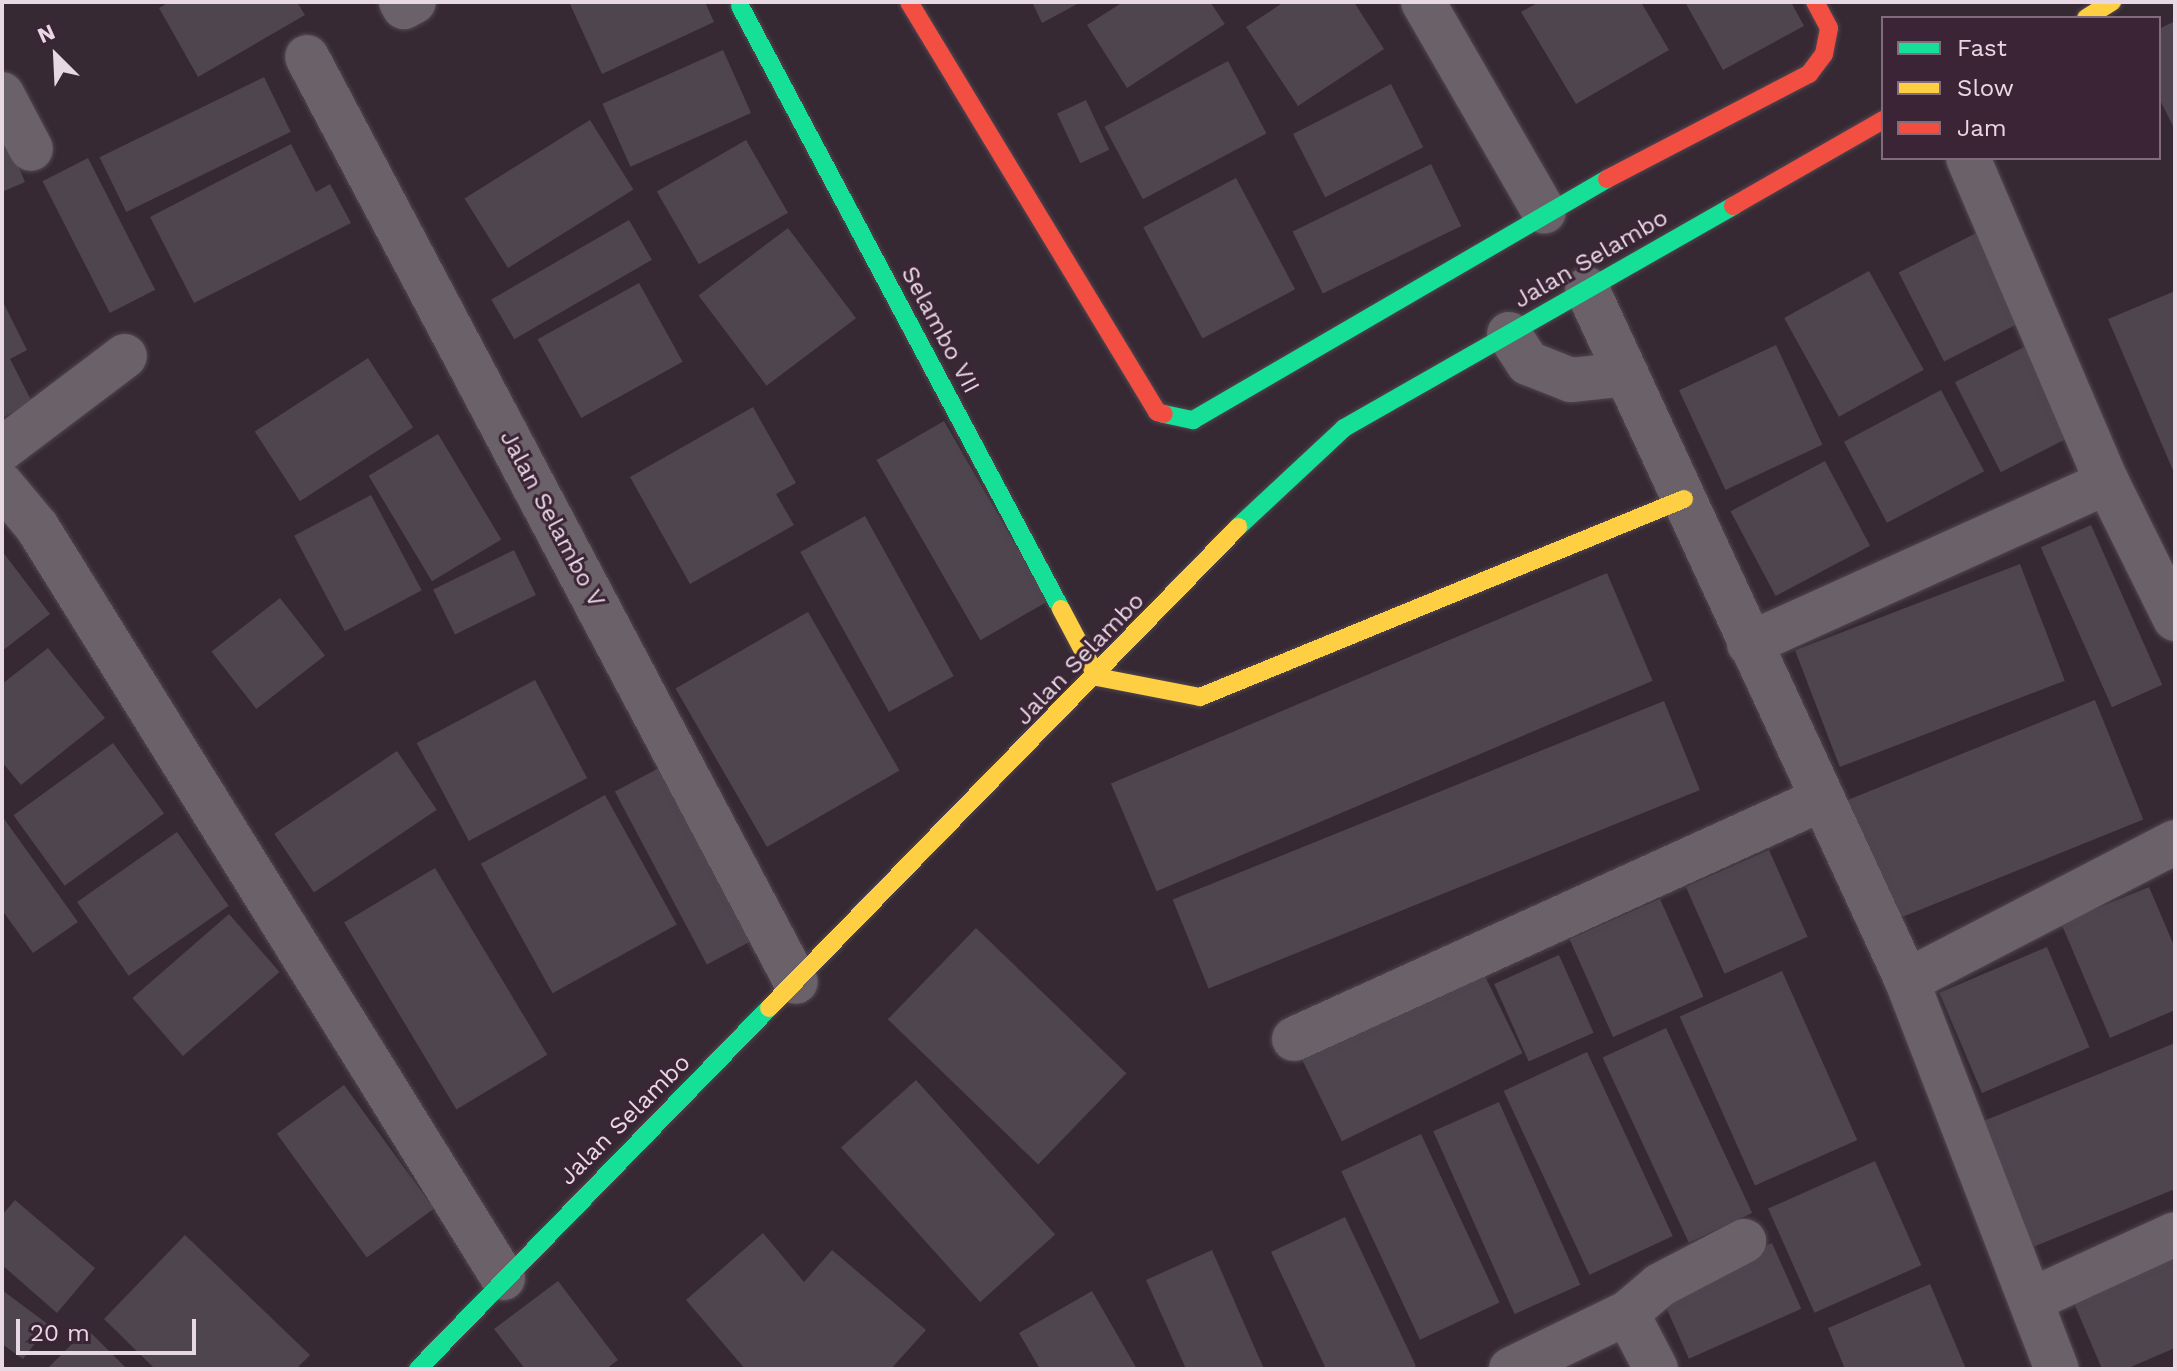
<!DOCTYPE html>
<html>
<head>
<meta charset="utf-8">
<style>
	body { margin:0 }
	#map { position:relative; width:2177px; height:1371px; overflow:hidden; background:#362933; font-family:"Work Sans",sans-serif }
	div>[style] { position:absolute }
	.building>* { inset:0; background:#4e454f; transform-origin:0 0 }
	.roads { filter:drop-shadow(0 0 2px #51464f) drop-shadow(0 0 2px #51464f) }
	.street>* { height:44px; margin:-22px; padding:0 22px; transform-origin:22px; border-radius:22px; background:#6b6169 }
	.fast>* { height:18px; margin:-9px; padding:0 9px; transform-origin:9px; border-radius:9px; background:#16e098 }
	.slow>* { height:18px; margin:-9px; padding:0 9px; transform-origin:9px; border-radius:9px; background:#ffcf43 }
	.jam>* { height:18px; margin:-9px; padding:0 9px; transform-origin:9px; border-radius:9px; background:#f24e42 }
	span { translate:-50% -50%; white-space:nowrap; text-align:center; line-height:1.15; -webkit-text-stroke:6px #3b2436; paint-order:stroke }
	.street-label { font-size:24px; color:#e7d8e3 }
	.frame { position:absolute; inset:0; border:4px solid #e7d8e3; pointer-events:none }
	.legend { position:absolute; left:1881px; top:16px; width:280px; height:144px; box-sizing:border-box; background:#3b2436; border:2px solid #806c7b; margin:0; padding:10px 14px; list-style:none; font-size:24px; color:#e7d8e3 }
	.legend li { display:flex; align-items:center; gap:16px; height:40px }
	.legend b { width:40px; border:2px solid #806c7b }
	.north { position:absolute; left:16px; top:16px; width:80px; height:80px; -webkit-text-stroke:6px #3b2436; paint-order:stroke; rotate:336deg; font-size:22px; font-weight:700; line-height:32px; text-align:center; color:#e7d8e3 }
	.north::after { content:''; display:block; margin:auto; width:28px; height:36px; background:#e7d8e3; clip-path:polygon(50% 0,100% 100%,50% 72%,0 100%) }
	.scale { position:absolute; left:16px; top:1319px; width:180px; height:36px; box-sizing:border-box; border:4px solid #e7d8e3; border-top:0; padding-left:10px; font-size:24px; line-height:28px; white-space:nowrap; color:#e7d8e3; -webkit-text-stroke:6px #3b2436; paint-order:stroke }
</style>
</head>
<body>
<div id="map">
	<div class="building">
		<div style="clip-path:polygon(169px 2px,297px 2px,305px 15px,198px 77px,159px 8px)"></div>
		<div style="clip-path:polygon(569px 2px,705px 2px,714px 22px,602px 74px)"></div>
		<div style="clip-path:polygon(1032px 2px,1081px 2px,1042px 23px)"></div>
		<div style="clip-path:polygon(1123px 2px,1210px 2px,1225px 24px,1127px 88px,1087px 25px)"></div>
		<div style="clip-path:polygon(1284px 2px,1354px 2px,1384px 49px,1298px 106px,1246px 27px)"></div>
		<div style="clip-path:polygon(1539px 2px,1641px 2px,1669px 50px,1576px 104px,1521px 12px)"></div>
		<div style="clip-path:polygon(1685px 2px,1791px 2px,1804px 26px,1723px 70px)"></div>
		<div style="clip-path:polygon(2175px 21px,2175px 130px,2159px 98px,2159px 29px)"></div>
		<div style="left:723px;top:50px;width:69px;height:132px;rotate:66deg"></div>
		<div style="left:1228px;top:61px;width:82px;height:140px;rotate:62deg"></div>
		<div style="left:264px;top:77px;width:61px;height:183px;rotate:64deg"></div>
		<div style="left:1391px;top:84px;width:71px;height:110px;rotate:63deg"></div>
		<div style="left:1086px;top:100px;width:55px;height:32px;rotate:65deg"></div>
		<div style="left:590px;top:120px;width:82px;height:148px;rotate:58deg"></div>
		<div style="clip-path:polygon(2px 127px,25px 182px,2px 192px)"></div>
		<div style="left:746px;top:140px;width:84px;height:103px;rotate:60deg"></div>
		<div style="clip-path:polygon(291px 144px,316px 192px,330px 184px,351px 223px,194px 303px,150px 217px)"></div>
		<div style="left:88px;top:158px;width:148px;height:51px;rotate:63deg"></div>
		<div style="left:1431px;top:164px;width:69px;height:154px;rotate:64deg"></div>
		<div style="left:1236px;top:178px;width:126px;height:105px;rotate:62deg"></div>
		<div style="left:629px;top:220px;width:46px;height:159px;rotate:60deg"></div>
		<div style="left:788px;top:228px;width:113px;height:112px;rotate:53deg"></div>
		<div style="left:1978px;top:232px;width:100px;height:89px;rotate:63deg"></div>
		<div style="left:1869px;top:271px;width:113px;height:97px;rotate:61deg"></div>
		<div style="left:639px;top:283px;width:90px;height:116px;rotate:61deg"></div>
		<div style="clip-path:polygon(2175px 291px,2175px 475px,2108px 319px)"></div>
		<div style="clip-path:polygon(2px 300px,27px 350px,10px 359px,32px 402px,2px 418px)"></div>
		<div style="left:1776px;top:345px;width:110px;height:107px;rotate:65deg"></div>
		<div style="left:2028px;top:345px;width:101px;height:82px;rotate:63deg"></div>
		<div style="left:368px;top:358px;width:83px;height:135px;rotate:57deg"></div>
		<div style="left:1941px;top:390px;width:92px;height:110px;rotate:62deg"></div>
		<div style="clip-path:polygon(753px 407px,796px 483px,776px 494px,794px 525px,690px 584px,630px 477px)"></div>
		<div style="left:944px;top:421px;width:208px;height:78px;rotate:60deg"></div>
		<div style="left:438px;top:434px;width:123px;height:81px;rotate:59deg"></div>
		<div style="left:1825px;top:461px;width:96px;height:107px;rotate:62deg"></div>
		<div style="left:371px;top:495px;width:108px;height:87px;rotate:62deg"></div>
		<div style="left:865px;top:516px;width:183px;height:74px;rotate:61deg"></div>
		<div style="left:2091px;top:525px;width:175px;height:55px;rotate:66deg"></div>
		<div style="left:514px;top:550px;width:50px;height:90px;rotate:64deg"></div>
		<div style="clip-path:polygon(2px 551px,50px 614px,2px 651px)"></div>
		<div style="left:2020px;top:564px;width:125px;height:241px;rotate:69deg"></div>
		<div style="left:1607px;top:573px;width:117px;height:539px;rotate:67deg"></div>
		<div style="left:280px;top:598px;width:73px;height:87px;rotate:52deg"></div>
		<div style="left:808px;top:612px;width:183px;height:153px;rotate:60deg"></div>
		<div style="clip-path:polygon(48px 648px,105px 718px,21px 785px,2px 762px,2px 684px)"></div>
		<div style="left:535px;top:680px;width:111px;height:134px;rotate:62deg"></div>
		<div style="left:2095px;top:700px;width:129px;height:274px;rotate:68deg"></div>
		<div style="left:1664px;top:701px;width:96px;height:530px;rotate:68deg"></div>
		<div style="left:113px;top:743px;width:87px;height:123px;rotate:54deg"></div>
		<div style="left:397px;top:751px;width:71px;height:148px;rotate:56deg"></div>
		<div style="left:674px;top:760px;width:196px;height:67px;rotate:62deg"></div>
		<div style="left:605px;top:795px;width:148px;height:142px;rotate:61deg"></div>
		<div style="clip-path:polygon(2px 816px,78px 922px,33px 953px,2px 910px)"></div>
		<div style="left:177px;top:832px;width:90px;height:122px;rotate:55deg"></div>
		<div style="left:1769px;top:850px;width:95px;height:91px;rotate:66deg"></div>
		<div style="left:435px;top:868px;width:218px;height:106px;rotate:59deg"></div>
		<div style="clip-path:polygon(2149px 887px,2175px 948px,2175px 1010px,2110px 1038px,2061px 923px)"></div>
		<div style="left:1660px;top:899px;width:107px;height:99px;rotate:66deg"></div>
		<div style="left:229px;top:914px;width:77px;height:128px;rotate:49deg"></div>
		<div style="left:976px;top:928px;width:209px;height:127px;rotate:44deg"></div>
		<div style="left:2047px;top:947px;width:109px;height:117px;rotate:67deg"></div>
		<div style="left:1559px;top:955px;width:85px;height:71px;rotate:66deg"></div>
		<div style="left:1480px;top:966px;width:97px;height:201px;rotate:64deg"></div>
		<div style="left:1782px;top:971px;width:185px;height:112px;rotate:66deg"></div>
		<div style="left:1666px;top:1028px;width:204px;height:70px;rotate:65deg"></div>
		<div style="clip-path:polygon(2175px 1043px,2175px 1189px,2033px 1247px,1981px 1122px)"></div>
		<div style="left:1587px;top:1052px;width:203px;height:92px;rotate:65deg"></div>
		<div style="left:916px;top:1080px;width:208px;height:101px;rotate:48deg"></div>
		<div style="left:344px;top:1085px;width:153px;height:83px;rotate:54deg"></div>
		<div style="left:1499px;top:1102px;width:200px;height:72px;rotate:66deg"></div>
		<div style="left:1421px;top:1134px;width:186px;height:88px;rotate:65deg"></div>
		<div style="left:1875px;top:1161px;width:114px;height:117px;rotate:66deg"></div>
		<div style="clip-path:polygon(15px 1200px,95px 1268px,57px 1313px,2px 1265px,2px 1215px)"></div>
		<div style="clip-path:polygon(1345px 1217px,1416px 1366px,1410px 1369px,1326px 1369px,1271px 1252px)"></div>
		<div style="clip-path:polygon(763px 1233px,804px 1282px,832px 1250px,926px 1330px,891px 1369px,745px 1369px,686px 1300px)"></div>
		<div style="clip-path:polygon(185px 1235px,310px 1355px,296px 1369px,155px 1369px,104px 1319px)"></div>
		<div style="left:1772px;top:1243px;width:72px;height:123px;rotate:66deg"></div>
		<div style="clip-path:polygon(1212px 1250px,1264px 1369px,1186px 1369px,1146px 1280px)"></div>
		<div style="clip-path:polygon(2175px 1257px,2175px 1348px,2126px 1369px,2102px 1369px,2073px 1301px)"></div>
		<div style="clip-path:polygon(558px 1281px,618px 1360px,606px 1369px,525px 1369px,494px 1329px)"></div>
		<div style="clip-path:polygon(1930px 1284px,1966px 1369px,1845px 1369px,1828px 1328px)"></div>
		<div style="clip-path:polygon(2px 1290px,49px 1325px,23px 1359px,2px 1344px)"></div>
		<div style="clip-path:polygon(1092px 1291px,1137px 1369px,1040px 1369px,1019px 1333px)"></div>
		<div style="clip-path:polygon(87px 1329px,127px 1369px,47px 1369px)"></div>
	</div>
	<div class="roads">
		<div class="street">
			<div style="left:401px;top:2px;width:6px;rotate:59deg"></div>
			<div style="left:404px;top:7px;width:11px;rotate:-27deg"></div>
			<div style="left:1423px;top:2px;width:242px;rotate:60deg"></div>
			<div style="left:307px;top:57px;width:1046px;rotate:62.14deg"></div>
			<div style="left:2px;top:94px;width:62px;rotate:62.2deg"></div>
			<div style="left:1968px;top:158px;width:353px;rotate:66.8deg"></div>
			<div style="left:2107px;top:482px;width:153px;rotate:63.6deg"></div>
			<div style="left:1587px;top:289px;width:762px;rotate:65.18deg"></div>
			<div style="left:1907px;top:981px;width:416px;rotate:68.9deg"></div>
			<div style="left:1509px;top:334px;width:35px;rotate:57deg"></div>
			<div style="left:1528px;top:363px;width:46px;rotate:21.6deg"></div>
			<div style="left:1571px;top:380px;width:56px;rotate:-6.1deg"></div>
			<div style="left:2px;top:449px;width:154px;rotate:-37.1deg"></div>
			<div style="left:2px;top:485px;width:55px;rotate:50.2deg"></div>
			<div style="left:37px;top:527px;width:884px;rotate:58.18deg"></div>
			<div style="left:1749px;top:644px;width:393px;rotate:-24.3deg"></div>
			<div style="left:1907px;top:981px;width:302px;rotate:-27.4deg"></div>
			<div style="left:1294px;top:1039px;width:580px;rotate:-24.44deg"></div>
			<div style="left:2031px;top:1300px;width:158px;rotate:-24.6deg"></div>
			<div style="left:1627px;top:1313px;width:43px;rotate:-40.3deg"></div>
			<div style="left:1660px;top:1285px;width:95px;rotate:-27.6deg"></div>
			<div style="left:1511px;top:1369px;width:129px;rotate:-25.8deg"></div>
			<div style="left:1627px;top:1313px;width:63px;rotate:62.6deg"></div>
		</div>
		<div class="fast">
			<div style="left:740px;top:6px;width:683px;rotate:61.97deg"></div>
			<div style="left:1164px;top:414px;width:30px;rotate:12deg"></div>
			<div style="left:1193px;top:420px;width:479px;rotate:-30.2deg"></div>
			<div style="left:1238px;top:527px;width:145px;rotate:-43deg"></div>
			<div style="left:1344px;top:428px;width:448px;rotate:-29.7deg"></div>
			<div style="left:418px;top:1369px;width:504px;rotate:-45.8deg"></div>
		</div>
		<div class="slow">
			<div style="left:2086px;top:18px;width:31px;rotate:-32deg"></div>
			<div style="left:1061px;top:609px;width:77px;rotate:62.1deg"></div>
			<div style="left:1097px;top:677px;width:105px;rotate:11deg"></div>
			<div style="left:1200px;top:697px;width:523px;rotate:-22.25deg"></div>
			<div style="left:769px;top:1008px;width:672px;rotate:-45.72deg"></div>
		</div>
		<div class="jam">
			<div style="left:909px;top:2px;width:479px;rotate:58.8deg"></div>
			<div style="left:1157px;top:412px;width:7px;rotate:16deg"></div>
			<div style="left:1607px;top:179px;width:228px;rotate:-27.5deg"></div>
			<div style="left:1809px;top:74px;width:25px;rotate:-53deg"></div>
			<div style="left:1824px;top:54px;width:26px;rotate:-79deg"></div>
			<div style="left:1829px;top:28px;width:30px;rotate:-118deg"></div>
			<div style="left:1733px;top:206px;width:173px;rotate:-29.8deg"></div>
		</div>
	</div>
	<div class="street-label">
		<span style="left:1591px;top:259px;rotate:-30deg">Jalan Selambo</span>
		<span style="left:940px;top:330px;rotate:62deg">Selambo VII</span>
		<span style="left:552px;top:519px;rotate:62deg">Jalan Selambo V</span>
		<span style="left:1080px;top:659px;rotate:-46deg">Jalan Selambo</span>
		<span style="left:625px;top:1120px;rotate:-45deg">Jalan Selambo</span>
	</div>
	<div class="frame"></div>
	<ul class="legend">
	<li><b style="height:10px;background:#16e098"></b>Fast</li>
	<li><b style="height:10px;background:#ffcf43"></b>Slow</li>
	<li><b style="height:10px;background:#f24e42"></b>Jam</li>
	</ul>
	<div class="north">N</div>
	<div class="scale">20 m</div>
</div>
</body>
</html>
